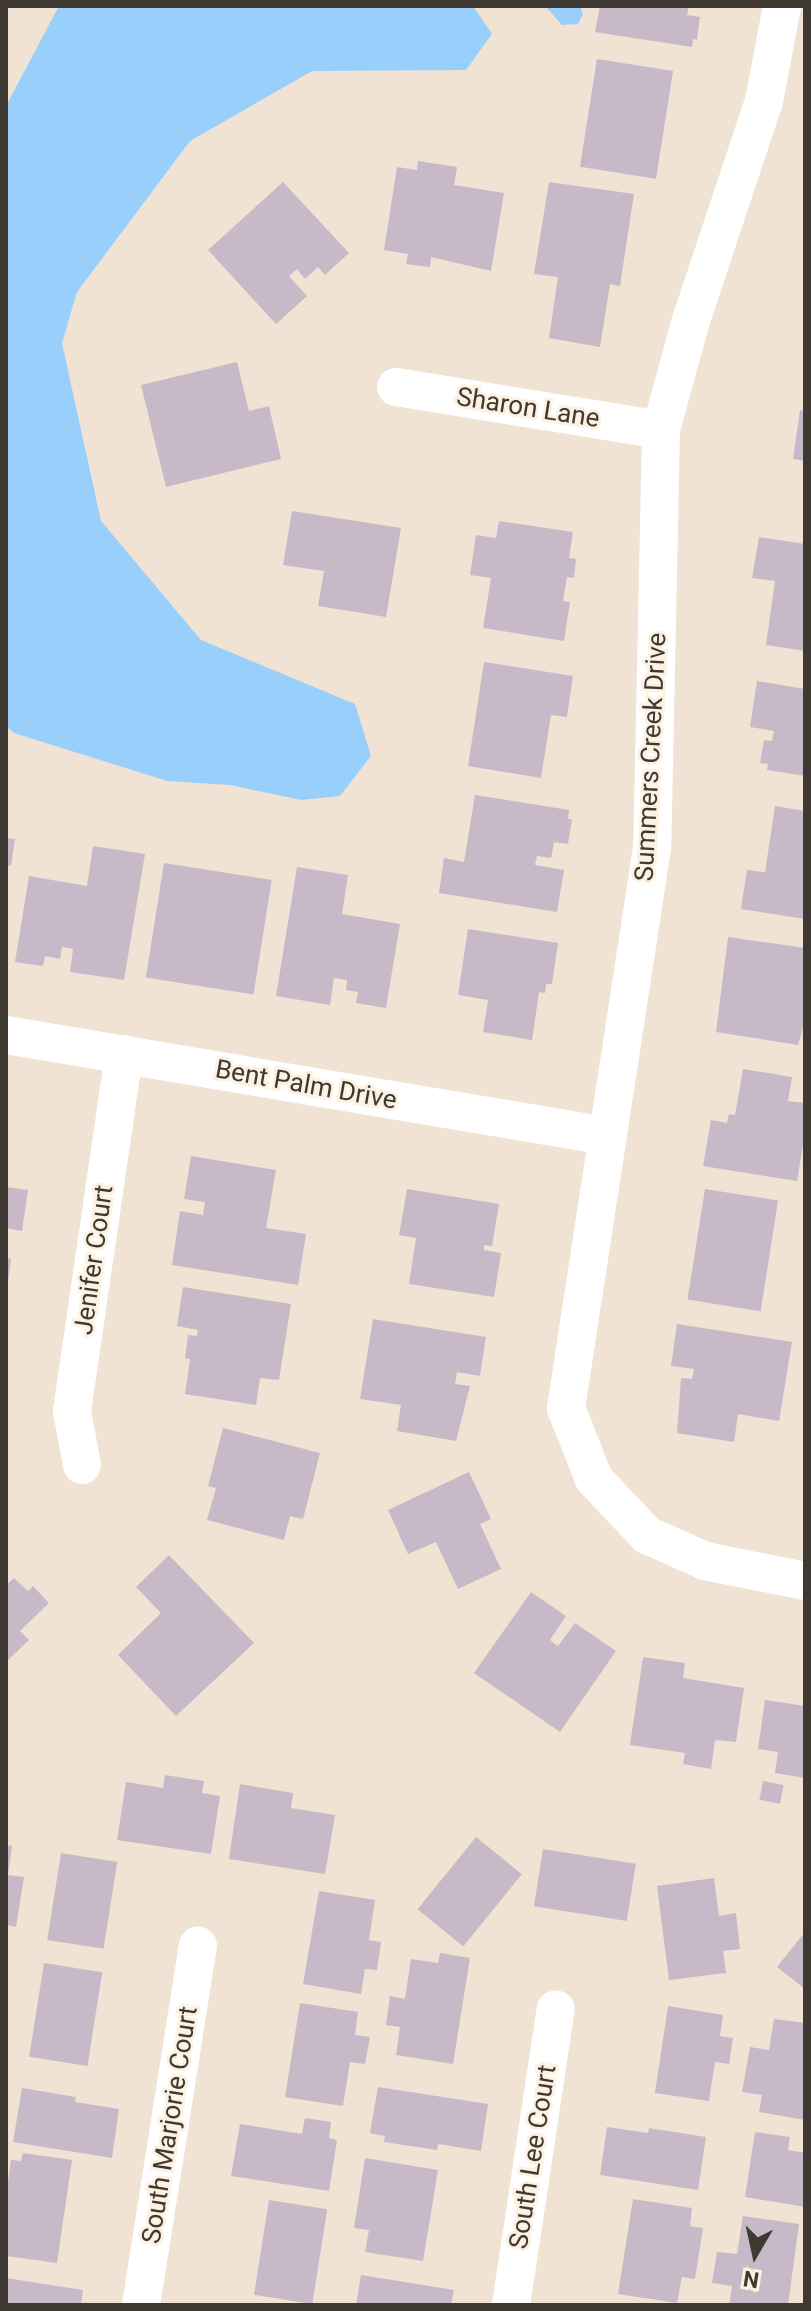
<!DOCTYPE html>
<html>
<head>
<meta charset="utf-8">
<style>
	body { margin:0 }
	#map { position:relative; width:811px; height:2311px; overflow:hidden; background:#f0e3d4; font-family:Roboto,sans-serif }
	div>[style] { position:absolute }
	.water>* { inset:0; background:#98d0fb }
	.building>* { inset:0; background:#c7b9c7; transform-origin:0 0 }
	.minor>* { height:38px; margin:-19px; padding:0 19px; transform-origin:19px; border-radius:19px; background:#fff }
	span { translate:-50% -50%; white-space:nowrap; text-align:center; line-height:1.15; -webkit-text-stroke:6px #fdf1e1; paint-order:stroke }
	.street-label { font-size:26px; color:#3e3a33 }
	.frame { position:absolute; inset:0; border:8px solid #3e3a33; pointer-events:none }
	.north { position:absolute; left:715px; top:2215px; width:80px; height:80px; -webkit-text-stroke:6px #fdf1e1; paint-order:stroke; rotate:189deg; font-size:22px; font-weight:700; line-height:32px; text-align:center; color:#3e3a33 }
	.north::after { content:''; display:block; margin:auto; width:28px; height:36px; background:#3e3a33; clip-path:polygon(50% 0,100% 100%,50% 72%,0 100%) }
</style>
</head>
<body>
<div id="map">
	<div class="water">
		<div style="clip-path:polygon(59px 6px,473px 6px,492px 34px,466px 70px,312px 71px,190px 141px,77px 292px,62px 343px,101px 521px,201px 640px,355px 704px,371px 756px,340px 796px,301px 800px,230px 785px,167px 781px,14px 733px,6px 726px,6px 106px)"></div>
		<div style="clip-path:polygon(545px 6px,580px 6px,583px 14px,578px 24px,562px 25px)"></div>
	</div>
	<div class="building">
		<div style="clip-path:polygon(600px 6px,689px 6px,687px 15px,700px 17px,697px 40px,693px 39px,692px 47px,595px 32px)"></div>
		<div style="left:597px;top:59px;width:77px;height:109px;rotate:9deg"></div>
		<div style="clip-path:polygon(418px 161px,457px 167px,454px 185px,504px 193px,491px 271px,431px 257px,430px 267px,406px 264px,408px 254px,384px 250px,397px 167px,417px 170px)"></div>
		<div style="clip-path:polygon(283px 182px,349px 253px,325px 275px,318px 267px,305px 279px,297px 269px,289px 276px,307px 296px,276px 324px,208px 250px)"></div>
		<div style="clip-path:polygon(549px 182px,634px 194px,620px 286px,610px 284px,600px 347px,549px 338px,558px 277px,534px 274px)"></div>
		<div style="clip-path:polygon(237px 362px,249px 411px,269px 406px,281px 459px,166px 487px,141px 385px)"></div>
		<div style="clip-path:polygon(800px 410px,805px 411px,805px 461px,793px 459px)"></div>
		<div style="clip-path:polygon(292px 511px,401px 528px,386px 617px,318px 606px,324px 571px,283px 565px)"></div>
		<div style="clip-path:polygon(499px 521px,573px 532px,569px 558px,576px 559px,574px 578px,567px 577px,563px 601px,570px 602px,564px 641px,483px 628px,491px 578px,470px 575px,476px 535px,496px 538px)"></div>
		<div style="clip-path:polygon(759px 537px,805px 544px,805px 651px,766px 645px,775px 581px,752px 578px)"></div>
		<div style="clip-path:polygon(484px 662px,573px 676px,567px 717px,551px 715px,541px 778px,468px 766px)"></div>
		<div style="clip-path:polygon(757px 681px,805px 689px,805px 776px,767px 770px,768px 764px,760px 763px,764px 740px,772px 741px,774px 731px,750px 727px)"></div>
		<div style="clip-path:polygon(475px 795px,569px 810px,568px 819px,572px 819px,568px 844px,554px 842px,551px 858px,537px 856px,535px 865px,564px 870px,557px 912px,439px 893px,444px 858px,464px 862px)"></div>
		<div style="clip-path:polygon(775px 806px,805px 811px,805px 919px,741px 909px,747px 870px,765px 872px)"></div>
		<div style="clip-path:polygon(6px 838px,15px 839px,11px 866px,6px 865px)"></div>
		<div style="clip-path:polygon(93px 846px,145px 854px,124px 980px,70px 972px,73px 949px,62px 947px,60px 959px,45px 956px,43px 966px,15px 962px,29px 876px,87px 886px)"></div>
		<div style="left:164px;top:863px;width:109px;height:116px;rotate:9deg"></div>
		<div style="clip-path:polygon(297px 867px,348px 875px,342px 914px,400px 924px,386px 1008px,356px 1003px,358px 992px,346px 990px,347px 980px,334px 978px,330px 1005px,276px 996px)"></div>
		<div style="clip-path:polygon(468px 929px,558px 943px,552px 984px,546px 984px,545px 993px,539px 992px,532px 1040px,483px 1032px,488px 1000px,458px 995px)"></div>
		<div style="clip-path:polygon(728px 937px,805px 948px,805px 1021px,798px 1045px,716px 1032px)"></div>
		<div style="clip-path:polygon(743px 1069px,792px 1077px,788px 1101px,805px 1103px,805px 1133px,797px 1181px,703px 1166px,711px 1120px,727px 1123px,729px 1114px,735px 1115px)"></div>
		<div style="clip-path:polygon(191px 1156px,276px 1170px,266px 1228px,306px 1234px,298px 1285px,172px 1265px,180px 1211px,203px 1215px,205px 1202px,184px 1199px)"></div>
		<div style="clip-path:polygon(6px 1187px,28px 1190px,22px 1231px,6px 1228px)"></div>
		<div style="clip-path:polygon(407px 1189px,499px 1204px,492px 1246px,484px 1245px,484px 1250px,501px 1253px,494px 1297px,409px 1284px,416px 1238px,399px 1235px)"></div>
		<div style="left:705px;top:1189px;width:74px;height:112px;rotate:9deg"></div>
		<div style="clip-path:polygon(6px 1258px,11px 1259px,8px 1283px,6px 1283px)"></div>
		<div style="clip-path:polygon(183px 1287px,291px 1304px,279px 1380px,260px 1378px,256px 1405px,185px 1394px,190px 1359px,185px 1358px,188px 1335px,197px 1336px,198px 1330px,177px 1326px)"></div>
		<div style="clip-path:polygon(373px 1319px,486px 1337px,480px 1376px,457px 1372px,455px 1384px,470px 1386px,456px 1441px,397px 1431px,401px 1405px,360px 1399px)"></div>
		<div style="clip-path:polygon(677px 1324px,792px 1342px,779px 1421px,738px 1414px,734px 1442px,677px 1433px,681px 1378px,692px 1379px,694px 1369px,671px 1366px)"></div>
		<div style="clip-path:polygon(223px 1428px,320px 1453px,303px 1519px,290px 1516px,284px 1540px,207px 1520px,216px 1488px,208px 1486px)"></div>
		<div style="clip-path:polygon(469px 1472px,491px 1519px,480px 1524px,501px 1569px,458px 1589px,436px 1542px,408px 1554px,388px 1510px)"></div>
		<div style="clip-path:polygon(169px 1555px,254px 1643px,176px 1716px,118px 1655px,161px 1613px,136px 1587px)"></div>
		<div style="clip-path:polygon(14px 1578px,28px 1591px,33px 1586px,49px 1603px,20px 1631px,29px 1640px,6px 1662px,6px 1585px)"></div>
		<div style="clip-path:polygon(531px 1592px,566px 1616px,550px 1640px,558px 1646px,575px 1623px,616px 1651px,560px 1732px,474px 1673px)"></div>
		<div style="clip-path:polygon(643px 1657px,685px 1663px,683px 1678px,744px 1688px,736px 1742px,715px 1740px,711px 1769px,683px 1764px,685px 1753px,630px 1745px)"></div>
		<div style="clip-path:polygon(765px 1700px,805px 1706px,805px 1778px,775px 1773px,778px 1752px,758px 1749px)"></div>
		<div style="clip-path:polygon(165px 1775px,204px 1781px,202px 1793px,220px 1796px,211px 1854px,117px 1840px,126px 1782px,163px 1788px)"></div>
		<div style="left:763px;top:1781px;width:21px;height:19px;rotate:11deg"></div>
		<div style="clip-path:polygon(240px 1784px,293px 1793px,291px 1808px,335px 1815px,325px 1874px,229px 1859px)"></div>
		<div style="left:476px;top:1837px;width:59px;height:93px;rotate:39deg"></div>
		<div style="clip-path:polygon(6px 1845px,12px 1846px,8px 1875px,24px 1877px,16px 1927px,6px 1925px)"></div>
		<div style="left:543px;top:1849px;width:94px;height:58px;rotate:9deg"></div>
		<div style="left:61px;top:1853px;width:57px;height:88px;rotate:9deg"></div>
		<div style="clip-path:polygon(714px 1878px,719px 1916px,736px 1913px,740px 1949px,723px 1951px,726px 1973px,669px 1980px,657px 1886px)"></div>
		<div style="clip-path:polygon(319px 1891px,375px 1900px,369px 1940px,381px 1942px,377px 1970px,365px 1969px,361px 1994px,303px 1984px)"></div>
		<div style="clip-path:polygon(805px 1932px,805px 1989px,777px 1967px)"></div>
		<div style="clip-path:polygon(440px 1953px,470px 1958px,453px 2064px,396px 2055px,400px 2027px,386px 2025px,390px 1996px,405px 1999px,411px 1959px,438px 1963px)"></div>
		<div style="left:44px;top:1963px;width:59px;height:95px;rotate:9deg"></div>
		<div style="clip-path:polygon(300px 2003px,358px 2012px,355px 2035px,370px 2037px,365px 2064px,350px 2062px,343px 2106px,285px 2097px)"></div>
		<div style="clip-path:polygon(668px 2006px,723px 2015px,720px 2036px,733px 2038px,729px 2064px,715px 2062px,709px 2101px,655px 2093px)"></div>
		<div style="clip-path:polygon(774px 2019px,805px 2023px,805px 2120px,759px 2112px,762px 2095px,742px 2092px,750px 2047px,769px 2050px)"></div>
		<div style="clip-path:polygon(378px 2087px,488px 2104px,481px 2151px,438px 2144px,437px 2150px,384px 2142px,385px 2136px,370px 2133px)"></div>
		<div style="clip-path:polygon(22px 2088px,76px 2097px,75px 2102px,119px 2109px,112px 2158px,13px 2142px)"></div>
		<div style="clip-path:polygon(305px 2118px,331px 2122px,329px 2138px,337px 2140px,329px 2191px,231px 2176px,240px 2124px,302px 2134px)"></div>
		<div style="clip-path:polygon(607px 2127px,648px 2133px,649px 2128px,706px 2137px,698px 2190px,600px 2175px)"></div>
		<div style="clip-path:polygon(755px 2132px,790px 2137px,788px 2150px,805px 2153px,805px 2207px,745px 2197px)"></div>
		<div style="clip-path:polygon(23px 2153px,72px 2160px,57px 2263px,6px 2256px,6px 2196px,11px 2160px,21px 2161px)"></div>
		<div style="clip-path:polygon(365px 2158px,438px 2170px,423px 2261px,365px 2252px,369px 2230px,354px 2228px)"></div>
		<div style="clip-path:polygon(633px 2199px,692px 2208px,690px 2226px,703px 2228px,695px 2279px,682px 2277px,677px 2303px,618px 2294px)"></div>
		<div style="left:269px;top:2200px;width:59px;height:96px;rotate:9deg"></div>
		<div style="clip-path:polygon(743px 2216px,799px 2224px,788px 2305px,729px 2305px,732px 2286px,712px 2283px,717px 2252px,737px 2254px)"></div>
		<div style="clip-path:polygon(361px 2275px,454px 2290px,451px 2305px,356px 2305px)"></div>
		<div style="clip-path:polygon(6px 2278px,83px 2290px,81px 2305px,6px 2305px)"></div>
	</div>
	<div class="minor">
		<div style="left:782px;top:6px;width:97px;rotate:100.7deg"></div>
		<div style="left:764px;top:101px;width:231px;rotate:108.4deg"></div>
		<div style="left:691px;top:320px;width:114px;rotate:105.3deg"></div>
		<div style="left:661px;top:430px;width:418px;rotate:91.2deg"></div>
		<div style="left:652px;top:848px;width:567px;rotate:98.73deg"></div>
		<div style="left:566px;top:1408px;width:76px;rotate:68.5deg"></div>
		<div style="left:594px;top:1479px;width:77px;rotate:46.6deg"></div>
		<div style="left:647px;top:1535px;width:64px;rotate:24.1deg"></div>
		<div style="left:705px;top:1561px;width:102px;rotate:11.3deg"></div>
		<div style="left:396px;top:387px;width:268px;rotate:9.2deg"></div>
		<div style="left:6px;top:1035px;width:609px;rotate:9.54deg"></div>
		<div style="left:82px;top:1465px;width:55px;rotate:-100.5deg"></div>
		<div style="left:72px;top:1411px;width:361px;rotate:-81.7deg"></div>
		<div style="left:141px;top:2305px;width:364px;rotate:-81deg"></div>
		<div style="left:511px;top:2305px;width:299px;rotate:-81.4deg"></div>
	</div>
	<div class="street-label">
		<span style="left:528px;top:408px;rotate:9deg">Sharon Lane</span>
		<span style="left:651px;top:757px;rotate:-87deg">Summers Creek Drive</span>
		<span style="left:306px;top:1085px;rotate:10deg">Bent Palm Drive</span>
		<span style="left:94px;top:1260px;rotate:-82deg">Jenifer Court</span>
		<span style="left:170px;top:2125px;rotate:-81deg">South Marjorie Court</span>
		<span style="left:533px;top:2157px;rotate:-81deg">South Lee Court</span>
	</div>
	<div class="frame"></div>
	<div class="north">N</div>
</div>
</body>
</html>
